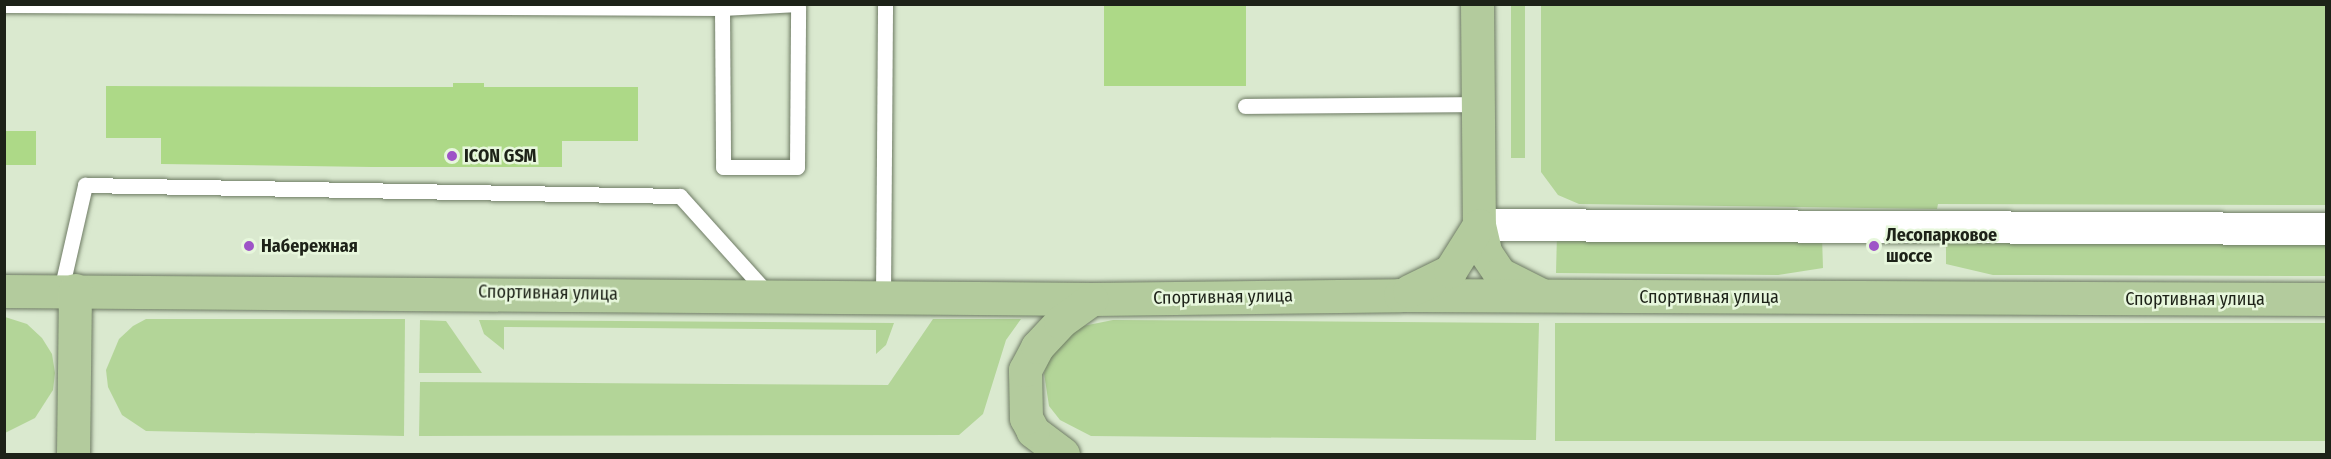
<!DOCTYPE html>
<html>
<head>
<meta charset="utf-8">
<style>
	body { margin:0 }
	#map { position:relative; width:2331px; height:459px; overflow:hidden; background:#dae9cf; font-family:"Fira Sans Condensed",sans-serif }
	div>[style] { position:absolute }
	.green>* { inset:0; background:#b3d598; transform-origin:0 0 }
	.building>* { inset:0; background:#add987; transform-origin:0 0 }
	.roads { filter:drop-shadow(0 0 2px #6e7b64) drop-shadow(0 0 2px #6e7b64) }
	.lane>* { height:15px; margin:-7.5px; padding:0 7.5px; transform-origin:7.5px; border-radius:7.5px; background:#fff }
	.street>* { height:32px; margin:-16px; padding:0 16px; transform-origin:16px; border-radius:16px; background:#fff }
	.primary>* { height:33px; margin:-16.5px; padding:0 16.5px; transform-origin:16.5px; border-radius:16.5px; background:#b3cb9d }
	.dots>* { width:16px; height:16px; translate:-50% -50%; box-sizing:border-box; border:3px solid #e7f7dc; border-radius:50% }
	span { translate:-50% -50%; white-space:nowrap; text-align:center; line-height:1.15; -webkit-text-stroke:5px #e7f7dc; paint-order:stroke }
	.poi-label { font-size:18px; color:#1d2218; font-weight:700 }
	.left { translate:0 -50%; text-align:left }
	.street-label { font-size:18px; color:#1d2218 }
	.frame { position:absolute; inset:0; border:6px solid #1d2218; pointer-events:none }
</style>
</head>
<body>
<div id="map">
	<div class="green">
		<div style="left:1511px;top:5px;width:14px;height:153px"></div>
		<div style="clip-path:polygon(1541px 5px,2326px 5px,2326px 205px,1938px 204px,1937px 209px,1579px 204px,1558px 195px,1541px 172px)"></div>
		<div style="clip-path:polygon(1557px 234px,1822px 237px,1823px 268px,1778px 275px,1556px 273px)"></div>
		<div style="clip-path:polygon(1946px 237px,2326px 238px,2326px 276px,1993px 275px,1946px 264px)"></div>
		<div style="clip-path:polygon(5px 317px,27px 324px,42px 338px,52px 354px,55px 373px,53px 390px,35px 418px,5px 433px)"></div>
		<div style="clip-path:polygon(146px 319px,405px 319px,404px 436px,146px 431px,122px 415px,108px 387px,106px 370px,119px 339px,133px 326px)"></div>
		<div style="clip-path:polygon(933px 319px,1021px 319px,1006px 340px,983px 414px,959px 435px,419px 436px,420px 382px,888px 385px)"></div>
		<div style="clip-path:polygon(420px 320px,446px 321px,482px 373px,419px 373px)"></div>
		<div style="clip-path:polygon(479px 320px,894px 323px,886px 345px,876px 354px,876px 330px,504px 327px,504px 350px,484px 334px)"></div>
		<div style="clip-path:polygon(1113px 320px,1539px 323px,1536px 440px,1091px 436px,1060px 420px,1049px 406px,1044px 373px,1054px 345px,1078px 327px)"></div>
		<div style="left:1555px;top:323px;width:771px;height:118px"></div>
	</div>
	<div class="building">
		<div style="left:1104px;top:4px;width:142px;height:82px"></div>
		<div style="clip-path:polygon(453px 83px,484px 83px,484px 87px,638px 87px,638px 141px,562px 141px,562px 167px,372px 167px,161px 164px,161px 138px,106px 138px,106px 86px,378px 87px,453px 87px)"></div>
		<div style="left:4px;top:131px;width:32px;height:34px"></div>
	</div>
	<div class="roads">
		<div class="lane">
			<div style="left:4px;top:5px;width:718px;rotate:0.24deg"></div>
			<div style="left:722px;top:8px;width:76px;rotate:-3deg"></div>
			<div style="left:722px;top:8px;width:159px;rotate:89.6deg"></div>
			<div style="left:723px;top:167px;width:74px"></div>
			<div style="left:797px;top:167px;width:160px;rotate:-89.6deg"></div>
			<div style="left:1245px;top:106px;width:235px;rotate:-0.5deg"></div>
			<div style="left:61px;top:290px;width:108px;rotate:-77.1deg"></div>
			<div style="left:85px;top:185px;width:595px;rotate:1.06deg"></div>
			<div style="left:680px;top:196px;width:133px;rotate:48deg"></div>
			<div style="left:883px;top:297px;width:293px;rotate:-89.6deg"></div>
		</div>
		<div class="street">
			<div style="left:1479px;top:225px;width:847px;rotate:0.27deg"></div>
		</div>
		<div class="primary">
			<div style="left:1477px;top:4px;width:221px;rotate:89.5deg"></div>
			<div style="left:1479px;top:225px;width:28px;rotate:77deg"></div>
			<div style="left:1485px;top:252px;width:27px;rotate:56deg"></div>
			<div style="left:1500px;top:274px;width:45px;rotate:26.6deg"></div>
			<div style="left:4px;top:291px;width:1088px;rotate:0.42deg"></div>
			<div style="left:1092px;top:299px;width:308px;rotate:-0.7deg"></div>
			<div style="left:1400px;top:295px;width:926px;rotate:0.25deg"></div>
			<div style="left:1409px;top:291px;width:46px;rotate:-26deg"></div>
			<div style="left:1450px;top:271px;width:54px;rotate:-57.8deg"></div>
			<div style="left:73px;top:454px;width:164px;rotate:-89.3deg"></div>
			<div style="left:1063px;top:454px;width:38px;rotate:-143deg"></div>
			<div style="left:1033px;top:431px;width:15px;rotate:-118deg"></div>
			<div style="left:1026px;top:418px;width:48px;rotate:-91.2deg"></div>
			<div style="left:1025px;top:370px;width:26px;rotate:-62deg"></div>
			<div style="left:1037px;top:347px;width:34px;rotate:-47deg"></div>
			<div style="left:1060px;top:322px;width:39px;rotate:-36deg"></div>
		</div>
	</div>
	<div class="dots">
		<div style="left:452px;top:156px;background:#9e54c7"></div>
		<div style="left:249px;top:246px;background:#9e54c7"></div>
		<div style="left:1874px;top:246px;background:#9e54c7"></div>
	</div>
	<div class="poi-label">
		<span class="left" style="left:464px;top:156px">ICON GSM</span>
		<span class="left" style="left:1886px;top:246px">Лесопарковое<br>шоссе</span>
		<span class="left" style="left:261px;top:246px">Набережная</span>
	</div>
	<div class="street-label">
		<span style="left:548px;top:293px;rotate:1deg">Спортивная улица</span>
		<span style="left:1223px;top:297px;rotate:-1deg">Спортивная улица</span>
		<span style="left:1709px;top:297px">Спортивная улица</span>
		<span style="left:2195px;top:299px">Спортивная улица</span>
	</div>
	<div class="frame"></div>
</div>
</body>
</html>
